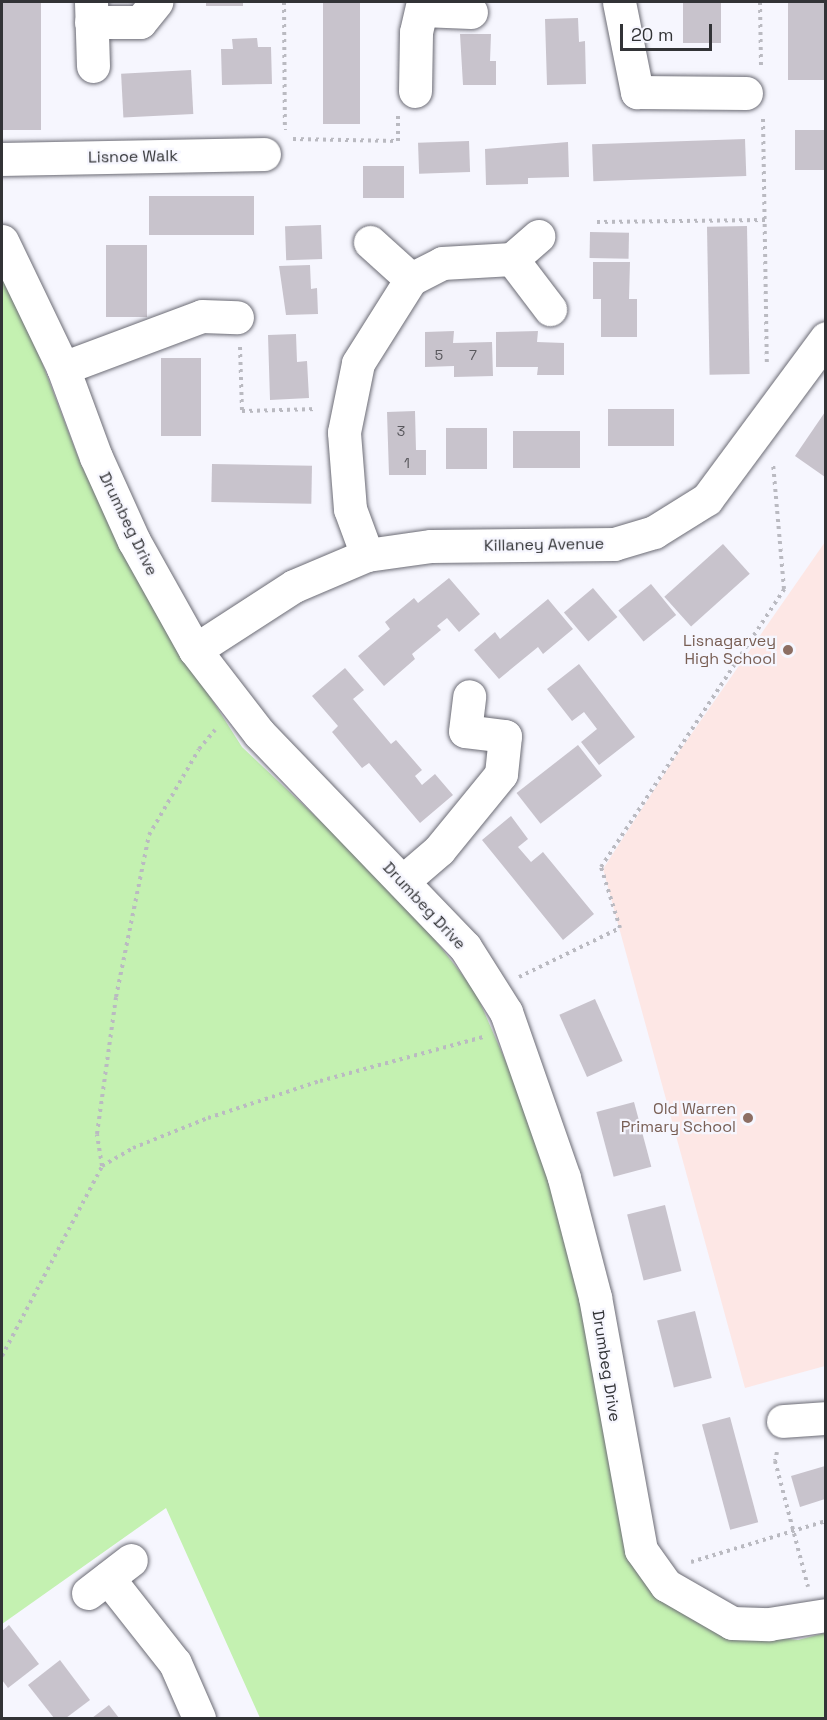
<!DOCTYPE html>
<html>
<head>
<meta charset="utf-8">
<style>
	body { margin:0 }
	#map { position:relative; width:827px; height:1720px; overflow:hidden; background:#f6f6fe; font-family:"Space Grotesk",sans-serif }
	div>[style] { position:absolute }
	.education>* { inset:0; background:#fde7e5 }
	.green>* { inset:0; background:#c4f1b1 }
	.building>* { inset:0; background:#c8c3cc; transform-origin:0 0 }
	.path>* { height:4px; margin-top:-2px; transform-origin:0; background:repeating-linear-gradient(90deg,#babac1 0 3px,transparent 0 7.5px) }
	.roads { filter:drop-shadow(0 0 2px #6c6c75) drop-shadow(0 0 2px #6c6c75) }
	.minor>* { height:33px; margin:-16.5px; padding:0 16.5px; transform-origin:16.5px; border-radius:16.5px; background:#fff }
	.dots>* { width:16px; height:16px; translate:-50% -50%; box-sizing:border-box; border:3px solid #f6f6fe; border-radius:50% }
	span { translate:-50% -50%; white-space:nowrap; text-align:center; line-height:1.15; -webkit-text-stroke:4.5px #f6f6fe; paint-order:stroke }
	.number-label { font-size:14px; color:#58575c }
	.number-label span { -webkit-text-stroke-width:0 }
	.street-label { font-size:16px; color:#323336 }
	.education-label { font-size:16px; color:#785e54 }
	.right { translate:-100% -50%; text-align:right }
	.frame { position:absolute; inset:0; border:3px solid #323336; pointer-events:none }
	.scale { position:absolute; left:620px; top:24px; width:92px; height:27px; box-sizing:border-box; border:3px solid #323336; border-top:0; padding-left:8px; font-size:18px; line-height:21px; white-space:nowrap; color:#323336; -webkit-text-stroke:4px #f6f6fe; paint-order:stroke }
</style>
</head>
<body>
<div id="map">
	<div class="education">
		<div style="clip-path:polygon(825px 542px,825px 1366px,745px 1388px,603px 869px,674px 759px)"></div>
	</div>
	<div class="green">
		<div style="clip-path:polygon(2px 277px,41px 360px,81px 465px,160px 618px,242px 747px,403px 899px,475px 991px,536px 1131px,587px 1314px,621px 1521px,715px 1632px,798px 1640px,825px 1633px,825px 1718px,260px 1718px,166px 1508px,2px 1624px)"></div>
	</div>
	<div class="building">
		<div style="left:2px;top:2px;width:39px;height:128px"></div>
		<div style="left:206px;top:2px;width:37px;height:4px"></div>
		<div style="left:323px;top:2px;width:37px;height:122px"></div>
		<div style="left:683px;top:2px;width:38px;height:41px"></div>
		<div style="left:788px;top:2px;width:37px;height:78px"></div>
		<div style="clip-path:polygon(578px 18px,579px 42px,585px 41px,586px 84px,547px 85px,545px 19px)"></div>
		<div style="clip-path:polygon(460px 34px,491px 34px,490px 61px,496px 61px,496px 85px,463px 85px)"></div>
		<div style="clip-path:polygon(257px 38px,258px 47px,271px 47px,272px 84px,222px 85px,221px 49px,233px 49px,232px 39px)"></div>
		<div style="left:191px;top:70px;width:44px;height:70px;rotate:87deg"></div>
		<div style="left:825px;top:130px;width:40px;height:30px;rotate:90deg"></div>
		<div style="left:745px;top:139px;width:37px;height:153px;rotate:88deg"></div>
		<div style="left:469px;top:141px;width:31px;height:51px;rotate:88deg"></div>
		<div style="clip-path:polygon(568px 142px,569px 177px,528px 178px,528px 184px,486px 185px,485px 149px)"></div>
		<div style="left:363px;top:166px;width:41px;height:32px"></div>
		<div style="left:149px;top:196px;width:105px;height:39px"></div>
		<div style="left:321px;top:225px;width:34px;height:36px;rotate:88deg"></div>
		<div style="left:747px;top:226px;width:148px;height:40px;rotate:89deg"></div>
		<div style="left:590px;top:232px;width:39px;height:26px;rotate:1deg"></div>
		<div style="left:106px;top:245px;width:41px;height:72px"></div>
		<div style="clip-path:polygon(593px 262px,630px 262px,629px 299px,637px 299px,637px 337px,601px 337px,601px 299px,593px 299px)"></div>
		<div style="clip-path:polygon(310px 265px,311px 289px,317px 288px,318px 314px,286px 315px,279px 266px)"></div>
		<div style="clip-path:polygon(454px 331px,453px 343px,492px 342px,493px 376px,454px 377px,454px 366px,425px 367px,425px 332px)"></div>
		<div style="clip-path:polygon(538px 331px,537px 342px,564px 343px,564px 375px,537px 375px,538px 367px,496px 367px,496px 332px)"></div>
		<div style="clip-path:polygon(296px 334px,297px 362px,307px 361px,309px 398px,270px 400px,268px 335px)"></div>
		<div style="left:161px;top:358px;width:40px;height:78px"></div>
		<div style="left:608px;top:409px;width:66px;height:37px"></div>
		<div style="clip-path:polygon(415px 411px,416px 450px,426px 450px,426px 475px,389px 475px,387px 412px)"></div>
		<div style="clip-path:polygon(825px 412px,825px 477px,795px 456px)"></div>
		<div style="left:487px;top:428px;width:41px;height:41px;rotate:90deg"></div>
		<div style="left:580px;top:431px;width:37px;height:67px;rotate:90deg"></div>
		<div style="left:212px;top:464px;width:100px;height:38px;rotate:1deg"></div>
		<div style="left:723px;top:544px;width:40px;height:79px;rotate:48deg"></div>
		<div style="clip-path:polygon(449px 578px,480px 614px,459px 632px,447px 618px,437px 626px,441px 630px,412px 654px,415px 659px,384px 686px,358px 656px,390px 629px,385px 622px,414px 598px,418px 603px)"></div>
		<div style="left:651px;top:584px;width:40px;height:42px;rotate:51deg"></div>
		<div style="left:593px;top:588px;width:38px;height:38px;rotate:50deg"></div>
		<div style="clip-path:polygon(548px 599px,573px 629px,543px 654px,538px 647px,499px 679px,474px 650px,495px 632px,500px 639px)"></div>
		<div style="clip-path:polygon(579px 664px,635px 737px,599px 765px,581px 742px,597px 729px,584px 712px,572px 721px,547px 689px)"></div>
		<div style="clip-path:polygon(345px 668px,364px 690px,353px 699px,391px 744px,396px 740px,422px 770px,415px 776px,422px 785px,435px 774px,453px 795px,420px 823px,369px 763px,362px 768px,332px 732px,338px 726px,312px 696px)"></div>
		<div style="left:578px;top:745px;width:39px;height:78px;rotate:52deg"></div>
		<div style="clip-path:polygon(511px 816px,528px 839px,518px 847px,531px 862px,543px 852px,594px 914px,563px 940px,482px 840px)"></div>
		<div style="left:595px;top:999px;width:68px;height:39px;rotate:66deg"></div>
		<div style="left:634px;top:1102px;width:67px;height:39px;rotate:75deg"></div>
		<div style="left:665px;top:1205px;width:68px;height:39px;rotate:76deg"></div>
		<div style="left:695px;top:1311px;width:69px;height:39px;rotate:76deg"></div>
		<div style="left:730px;top:1417px;width:109px;height:29px;rotate:75deg"></div>
		<div style="clip-path:polygon(825px 1466px,825px 1499px,800px 1507px,791px 1476px)"></div>
		<div style="clip-path:polygon(9px 1625px,39px 1664px,8px 1688px,2px 1680px,2px 1631px)"></div>
		<div style="clip-path:polygon(60px 1660px,90px 1700px,66px 1718px,54px 1718px,28px 1685px)"></div>
		<div style="clip-path:polygon(109px 1705px,119px 1718px,92px 1718px)"></div>
	</div>
	<div class="path">
		<div style="left:284px;top:2px;width:128px;rotate:89.6deg"></div>
		<div style="left:760px;top:2px;width:65px;rotate:89.1deg"></div>
		<div style="left:763px;top:119px;width:245px;rotate:89.1deg"></div>
		<div style="left:293px;top:139px;width:105px;rotate:1.1deg"></div>
		<div style="left:398px;top:141px;width:25px;rotate:-90deg"></div>
		<div style="left:597px;top:222px;width:168px;rotate:-0.7deg"></div>
		<div style="left:240px;top:347px;width:64px;rotate:88.2deg"></div>
		<div style="left:242px;top:411px;width:75px;rotate:-1.5deg"></div>
		<div style="left:519px;top:977px;width:112px;rotate:-25.9deg"></div>
		<div style="left:620px;top:928px;width:64px;rotate:-107.3deg"></div>
		<div style="left:601px;top:867px;width:333px;rotate:-56.6deg"></div>
		<div style="left:784px;top:589px;width:125px;rotate:-95deg"></div>
		<div style="left:102px;top:1166px;width:32px;rotate:-99deg"></div>
		<div style="left:97px;top:1134px;width:138px;rotate:-82.1deg"></div>
		<div style="left:116px;top:997px;width:165px;rotate:-78.5deg"></div>
		<div style="left:149px;top:835px;width:99px;rotate:-59.8deg"></div>
		<div style="left:199px;top:749px;width:25px;rotate:-50deg"></div>
		<div style="left:2px;top:1356px;width:215px;rotate:-62.2deg"></div>
		<div style="left:102px;top:1166px;width:36px;rotate:-30deg"></div>
		<div style="left:133px;top:1148px;width:81px;rotate:-21.8deg"></div>
		<div style="left:208px;top:1118px;width:118px;rotate:-18.3deg"></div>
		<div style="left:320px;top:1081px;width:169px;rotate:-15.1deg"></div>
		<div style="left:777px;top:1452px;width:9px;rotate:103deg"></div>
		<div style="left:775px;top:1461px;width:130px;rotate:75.3deg"></div>
		<div style="left:691px;top:1562px;width:141px;rotate:-16.9deg"></div>
	</div>
	<div class="roads">
		<div class="minor">
			<div style="left:91px;top:2px;width:64px;rotate:88.2deg"></div>
			<div style="left:619px;top:2px;width:92px;rotate:78.7deg"></div>
			<div style="left:637px;top:92px;width:109px;rotate:0.5deg"></div>
			<div style="left:422px;top:10px;width:49px;rotate:2.3deg"></div>
			<div style="left:91px;top:22px;width:49px"></div>
			<div style="left:140px;top:22px;width:26px;rotate:-51deg"></div>
			<div style="left:415px;top:91px;width:59px;rotate:-89deg"></div>
			<div style="left:416px;top:32px;width:31px;rotate:-77deg"></div>
			<div style="left:2px;top:159px;width:262px;rotate:-1.1deg"></div>
			<div style="left:2px;top:241px;width:141px;rotate:64.3deg"></div>
			<div style="left:63px;top:368px;width:95px;rotate:69.7deg"></div>
			<div style="left:96px;top:457px;width:92px;rotate:65.7deg"></div>
			<div style="left:134px;top:541px;width:125px;rotate:60.8deg"></div>
			<div style="left:195px;top:650px;width:105px;rotate:52.4deg"></div>
			<div style="left:259px;top:733px;width:297px;rotate:46.1deg"></div>
			<div style="left:465px;top:947px;width:77px;rotate:57.8deg"></div>
			<div style="left:506px;top:1012px;width:176px;rotate:70.7deg"></div>
			<div style="left:564px;top:1178px;width:123px;rotate:75.4deg"></div>
			<div style="left:595px;top:1297px;width:257px;rotate:79.7deg"></div>
			<div style="left:641px;top:1550px;width:43px;rotate:54.5deg"></div>
			<div style="left:666px;top:1585px;width:76px;rotate:29.9deg"></div>
			<div style="left:732px;top:1623px;width:37px;rotate:2deg"></div>
			<div style="left:769px;top:1624px;width:58px;rotate:-9deg"></div>
			<div style="left:370px;top:242px;width:55px;rotate:42.1deg"></div>
			<div style="left:512px;top:259px;width:63px;rotate:52.8deg"></div>
			<div style="left:63px;top:368px;width:148px;rotate:-20.5deg"></div>
			<div style="left:202px;top:316px;width:35px;rotate:2deg"></div>
			<div style="left:367px;top:555px;width:49px;rotate:-110.3deg"></div>
			<div style="left:350px;top:509px;width:77px;rotate:-94.5deg"></div>
			<div style="left:344px;top:432px;width:70px;rotate:-78.5deg"></div>
			<div style="left:358px;top:363px;width:99px;rotate:-57.8deg"></div>
			<div style="left:411px;top:279px;width:35px;rotate:-27deg"></div>
			<div style="left:442px;top:263px;width:70px;rotate:-3.3deg"></div>
			<div style="left:512px;top:259px;width:35px;rotate:-41deg"></div>
			<div style="left:195px;top:650px;width:118px;rotate:-32.9deg"></div>
			<div style="left:294px;top:586px;width:79px;rotate:-23deg"></div>
			<div style="left:367px;top:555px;width:65px;rotate:-8deg"></div>
			<div style="left:431px;top:546px;width:183px;rotate:-0.6deg"></div>
			<div style="left:614px;top:544px;width:42px;rotate:-16.7deg"></div>
			<div style="left:654px;top:532px;width:62px;rotate:-31.9deg"></div>
			<div style="left:707px;top:499px;width:200px;rotate:-53.5deg"></div>
			<div style="left:403px;top:881px;width:48px;rotate:-40.7deg"></div>
			<div style="left:439px;top:850px;width:98px;rotate:-50.8deg"></div>
			<div style="left:501px;top:774px;width:38px;rotate:-84deg"></div>
			<div style="left:505px;top:736px;width:40px;rotate:-172.9deg"></div>
			<div style="left:465px;top:731px;width:35px;rotate:-83deg"></div>
			<div style="left:783px;top:1421px;width:43px;rotate:-4deg"></div>
			<div style="left:108px;top:1578px;width:108px;rotate:51.8deg"></div>
			<div style="left:175px;top:1663px;width:60px;rotate:66.4deg"></div>
			<div style="left:88px;top:1593px;width:54px;rotate:-37.5deg"></div>
		</div>
	</div>
	<div class="dots">
		<div style="left:788px;top:650px;background:#8d6e63"></div>
		<div style="left:748px;top:1118px;background:#8d6e63"></div>
	</div>
	<div class="number-label">
		<span style="left:439px;top:355px">5</span>
		<span style="left:473px;top:355px">7</span>
		<span style="left:401px;top:431px">3</span>
		<span style="left:407px;top:463px">1</span>
	</div>
	<div class="street-label">
		<span style="left:133px;top:157px;rotate:-1deg">Lisnoe Walk</span>
		<span style="left:128px;top:524px;rotate:64deg">Drumbeg Drive</span>
		<span style="left:544px;top:545px;rotate:-1deg">Killaney Avenue</span>
		<span style="left:424px;top:906px;rotate:47deg">Drumbeg Drive</span>
		<span style="left:606px;top:1366px;rotate:81deg">Drumbeg Drive</span>
	</div>
	<div class="education-label">
		<span class="right" style="left:776px;top:650px">Lisnagarvey<br>High School</span>
		<span class="right" style="left:736px;top:1118px">Old Warren<br>Primary School</span>
	</div>
	<div class="frame"></div>
	<div class="scale">20 m</div>
</div>
</body>
</html>
